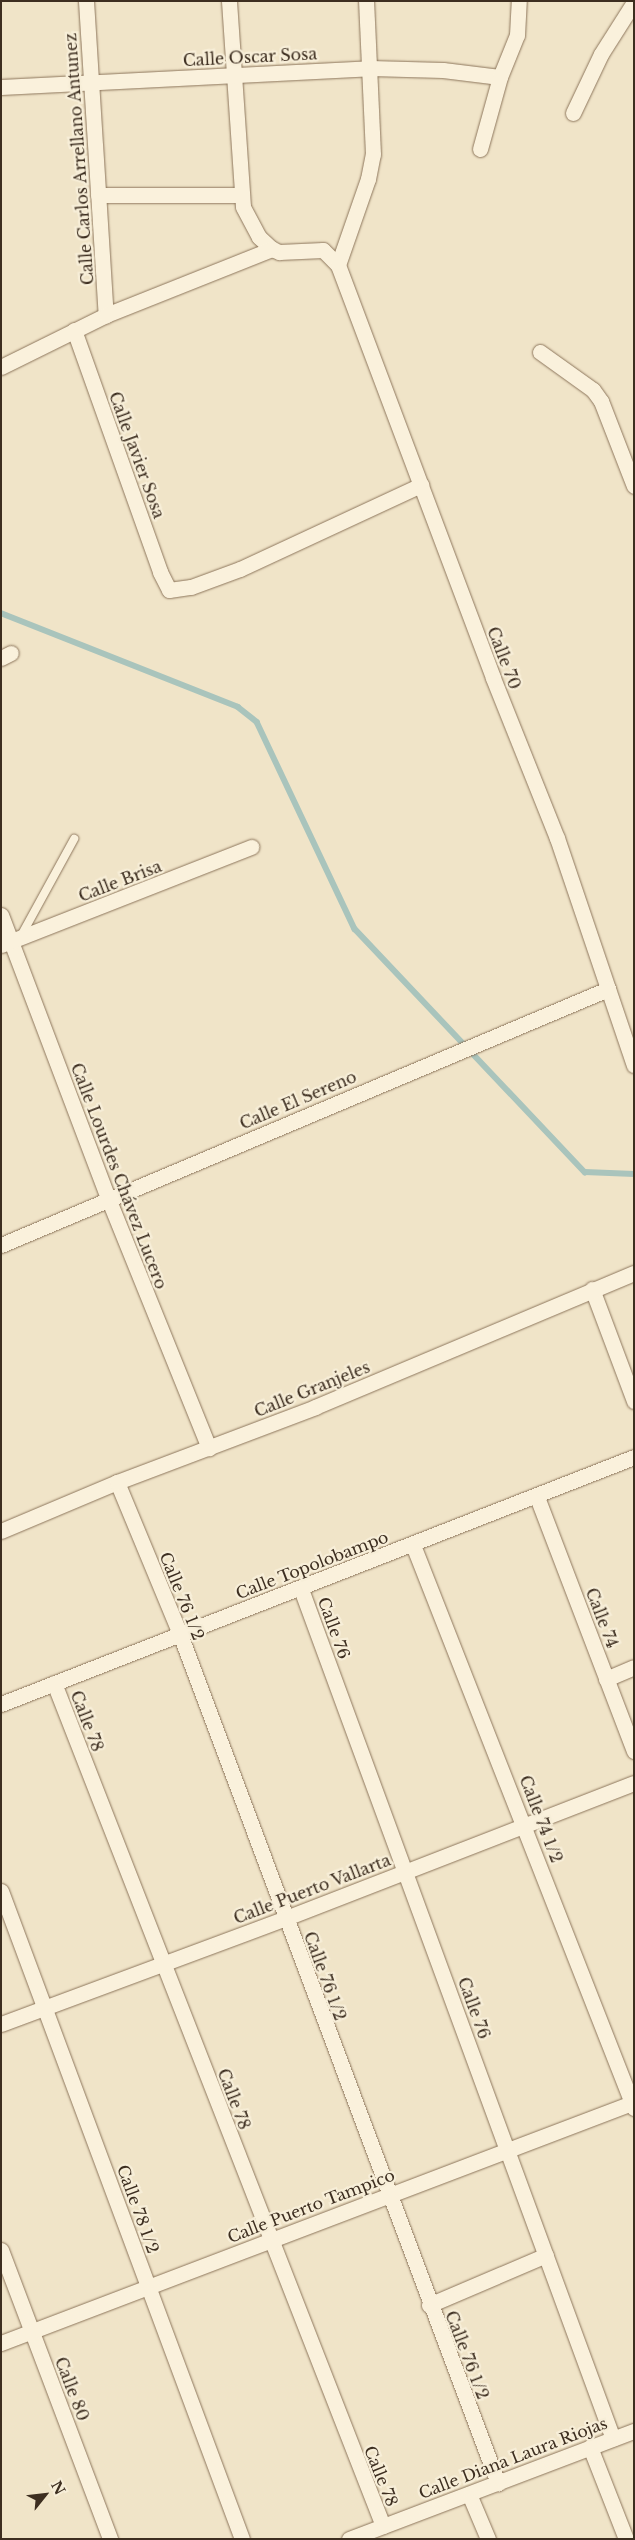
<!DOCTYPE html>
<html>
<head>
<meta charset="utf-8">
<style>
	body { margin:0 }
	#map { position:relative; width:635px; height:2540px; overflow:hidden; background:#f0e4c8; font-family:"Libre Baskerville",serif }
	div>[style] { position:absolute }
	.stream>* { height:5.5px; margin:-2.75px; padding:0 2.75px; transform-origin:2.75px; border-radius:2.75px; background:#a9c4bc }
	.roads { filter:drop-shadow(0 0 1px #8d765c) drop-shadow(0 0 1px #8d765c) }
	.service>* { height:8px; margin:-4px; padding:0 4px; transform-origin:4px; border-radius:4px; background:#faf1dc }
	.minor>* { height:15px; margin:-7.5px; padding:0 7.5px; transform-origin:7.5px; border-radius:7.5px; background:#faf1dc }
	span { translate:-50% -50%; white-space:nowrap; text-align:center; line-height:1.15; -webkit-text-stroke:4.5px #f7eed8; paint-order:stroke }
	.street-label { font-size:16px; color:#3d2e20 }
	.frame { position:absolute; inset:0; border:2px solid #3d2e20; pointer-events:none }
	.north { position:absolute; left:20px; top:2470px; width:50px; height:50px; -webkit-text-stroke:4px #f7eed8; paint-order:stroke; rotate:61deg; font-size:14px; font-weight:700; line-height:20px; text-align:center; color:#3d2e20 }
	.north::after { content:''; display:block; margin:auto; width:18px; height:22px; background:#3d2e20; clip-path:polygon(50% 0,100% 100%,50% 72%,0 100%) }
</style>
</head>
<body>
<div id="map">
	<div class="stream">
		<div style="left:1px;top:613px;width:255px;rotate:21.6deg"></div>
		<div style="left:238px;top:707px;width:24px;rotate:38deg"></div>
		<div style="left:257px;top:722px;width:229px;rotate:64.7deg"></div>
		<div style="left:355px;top:929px;width:335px;rotate:46.6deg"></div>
		<div style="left:585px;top:1172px;width:49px;rotate:2.3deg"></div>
	</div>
	<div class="roads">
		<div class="service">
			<div style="left:21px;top:936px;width:111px;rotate:-61.3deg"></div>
		</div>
		<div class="minor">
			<div style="left:86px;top:1px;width:315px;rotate:86.4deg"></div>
			<div style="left:229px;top:1px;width:206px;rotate:86.1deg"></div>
			<div style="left:243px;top:207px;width:34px;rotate:62deg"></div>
			<div style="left:259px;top:237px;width:18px;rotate:43deg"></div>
			<div style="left:272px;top:249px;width:8px;rotate:23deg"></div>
			<div style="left:279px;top:252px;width:44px;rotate:-2.6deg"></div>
			<div style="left:323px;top:250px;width:21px;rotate:45deg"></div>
			<div style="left:338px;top:265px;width:441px;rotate:69.4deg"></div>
			<div style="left:493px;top:678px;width:172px;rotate:68.2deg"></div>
			<div style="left:557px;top:838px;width:240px;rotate:71.3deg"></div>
			<div style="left:1px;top:87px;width:369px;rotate:-2.9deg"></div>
			<div style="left:370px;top:68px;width:73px;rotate:1.6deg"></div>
			<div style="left:443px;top:70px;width:57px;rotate:7deg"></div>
			<div style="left:573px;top:113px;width:65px;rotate:-64.6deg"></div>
			<div style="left:601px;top:54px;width:62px;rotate:-57.6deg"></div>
			<div style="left:480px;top:149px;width:75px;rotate:-74.5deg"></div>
			<div style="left:500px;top:77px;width:45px;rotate:-68deg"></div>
			<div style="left:517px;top:35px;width:34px;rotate:-87deg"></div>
			<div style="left:98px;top:195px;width:142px"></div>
			<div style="left:338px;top:265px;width:91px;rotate:-70.8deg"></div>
			<div style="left:368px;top:179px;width:25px;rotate:-79deg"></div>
			<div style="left:373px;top:154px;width:153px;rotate:-92.6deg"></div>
			<div style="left:74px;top:330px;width:257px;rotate:70.4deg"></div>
			<div style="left:160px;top:572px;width:20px;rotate:63deg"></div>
			<div style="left:169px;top:590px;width:22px;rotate:-8deg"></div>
			<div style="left:191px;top:587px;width:52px;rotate:-20.2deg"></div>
			<div style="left:240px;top:569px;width:200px;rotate:-24.9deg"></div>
			<div style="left:540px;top:352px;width:65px;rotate:35.6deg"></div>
			<div style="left:593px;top:390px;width:14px;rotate:54deg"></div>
			<div style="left:601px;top:401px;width:91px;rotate:68.8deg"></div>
			<div style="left:1px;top:367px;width:117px;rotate:-26.3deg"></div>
			<div style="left:106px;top:315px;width:179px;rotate:-21.7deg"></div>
			<div style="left:1px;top:658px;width:11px;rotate:-27deg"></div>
			<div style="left:1px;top:915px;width:303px;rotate:69.3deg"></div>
			<div style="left:108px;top:1198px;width:270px;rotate:68deg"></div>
			<div style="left:1px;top:945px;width:269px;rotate:-21.4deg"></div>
			<div style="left:1px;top:1245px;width:659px;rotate:-22.87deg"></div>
			<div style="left:592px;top:1289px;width:120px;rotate:69.4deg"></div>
			<div style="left:117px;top:1482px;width:165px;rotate:67.5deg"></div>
			<div style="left:180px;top:1634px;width:907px;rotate:69.47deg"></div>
			<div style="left:537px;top:1497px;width:272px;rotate:69.1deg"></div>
			<div style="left:1px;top:1531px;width:126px;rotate:-22.9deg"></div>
			<div style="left:117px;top:1482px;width:212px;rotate:-20.7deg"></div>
			<div style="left:315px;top:1407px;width:346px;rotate:-22.8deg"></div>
			<div style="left:413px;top:1545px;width:605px;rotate:68.57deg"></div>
			<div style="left:301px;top:1589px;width:905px;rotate:69.84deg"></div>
			<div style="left:606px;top:1679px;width:30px;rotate:-23deg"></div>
			<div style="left:54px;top:1683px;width:905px;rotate:68.68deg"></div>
			<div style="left:1px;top:1704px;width:679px;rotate:-21.32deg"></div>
			<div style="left:1px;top:1891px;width:691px;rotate:69.6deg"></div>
			<div style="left:1px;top:2024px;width:304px;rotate:-20.4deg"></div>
			<div style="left:286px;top:1918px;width:373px;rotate:-21.2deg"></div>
			<div style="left:1px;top:2250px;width:309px;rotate:69.3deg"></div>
			<div style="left:429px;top:2305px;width:127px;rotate:-23.1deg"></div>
			<div style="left:1px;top:2343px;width:677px;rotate:-20.84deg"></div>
			<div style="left:590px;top:2447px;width:99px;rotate:68.6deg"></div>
			<div style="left:469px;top:2494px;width:49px;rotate:67.1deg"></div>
			<div style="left:349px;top:2539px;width:305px;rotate:-20.8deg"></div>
		</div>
	</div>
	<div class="street-label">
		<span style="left:250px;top:57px;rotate:-3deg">Calle Oscar Sosa</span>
		<span style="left:79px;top:159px;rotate:-94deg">Calle Carlos Arrellano Antunez</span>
		<span style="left:137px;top:455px;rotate:70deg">Calle Javier Sosa</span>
		<span style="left:504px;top:658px;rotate:69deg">Calle 70</span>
		<span style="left:120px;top:881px;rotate:-21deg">Calle Brisa</span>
		<span style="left:298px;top:1100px;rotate:-23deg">Calle El Sereno</span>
		<span style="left:119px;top:1176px;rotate:69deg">Calle Lourdes Chávez Lucero</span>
		<span style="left:312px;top:1389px;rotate:-22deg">Calle Granjeles</span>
		<span style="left:312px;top:1565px;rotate:-21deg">Calle Topolobampo</span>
		<span style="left:182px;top:1596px;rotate:68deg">Calle 76 1/2</span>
		<span style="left:602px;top:1618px;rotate:69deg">Calle 74</span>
		<span style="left:334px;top:1628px;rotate:70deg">Calle 76</span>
		<span style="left:87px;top:1721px;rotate:69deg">Calle 78</span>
		<span style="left:541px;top:1819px;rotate:69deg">Calle 74 1/2</span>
		<span style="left:312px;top:1889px;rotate:-21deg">Calle Puerto Vallarta</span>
		<span style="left:325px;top:1976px;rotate:70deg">Calle 76 1/2</span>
		<span style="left:474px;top:2008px;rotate:70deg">Calle 76</span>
		<span style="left:234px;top:2099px;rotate:69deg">Calle 78</span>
		<span style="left:311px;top:2206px;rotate:-21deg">Calle Puerto Tampico</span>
		<span style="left:138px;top:2209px;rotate:70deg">Calle 78 1/2</span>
		<span style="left:467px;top:2355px;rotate:69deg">Calle 76 1/2</span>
		<span style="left:72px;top:2389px;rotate:69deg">Calle 80</span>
		<span style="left:513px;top:2458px;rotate:-21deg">Calle Diana Laura Riojas</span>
		<span style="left:381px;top:2476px;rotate:68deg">Calle 78</span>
	</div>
	<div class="frame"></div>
	<div class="north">N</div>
</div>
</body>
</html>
